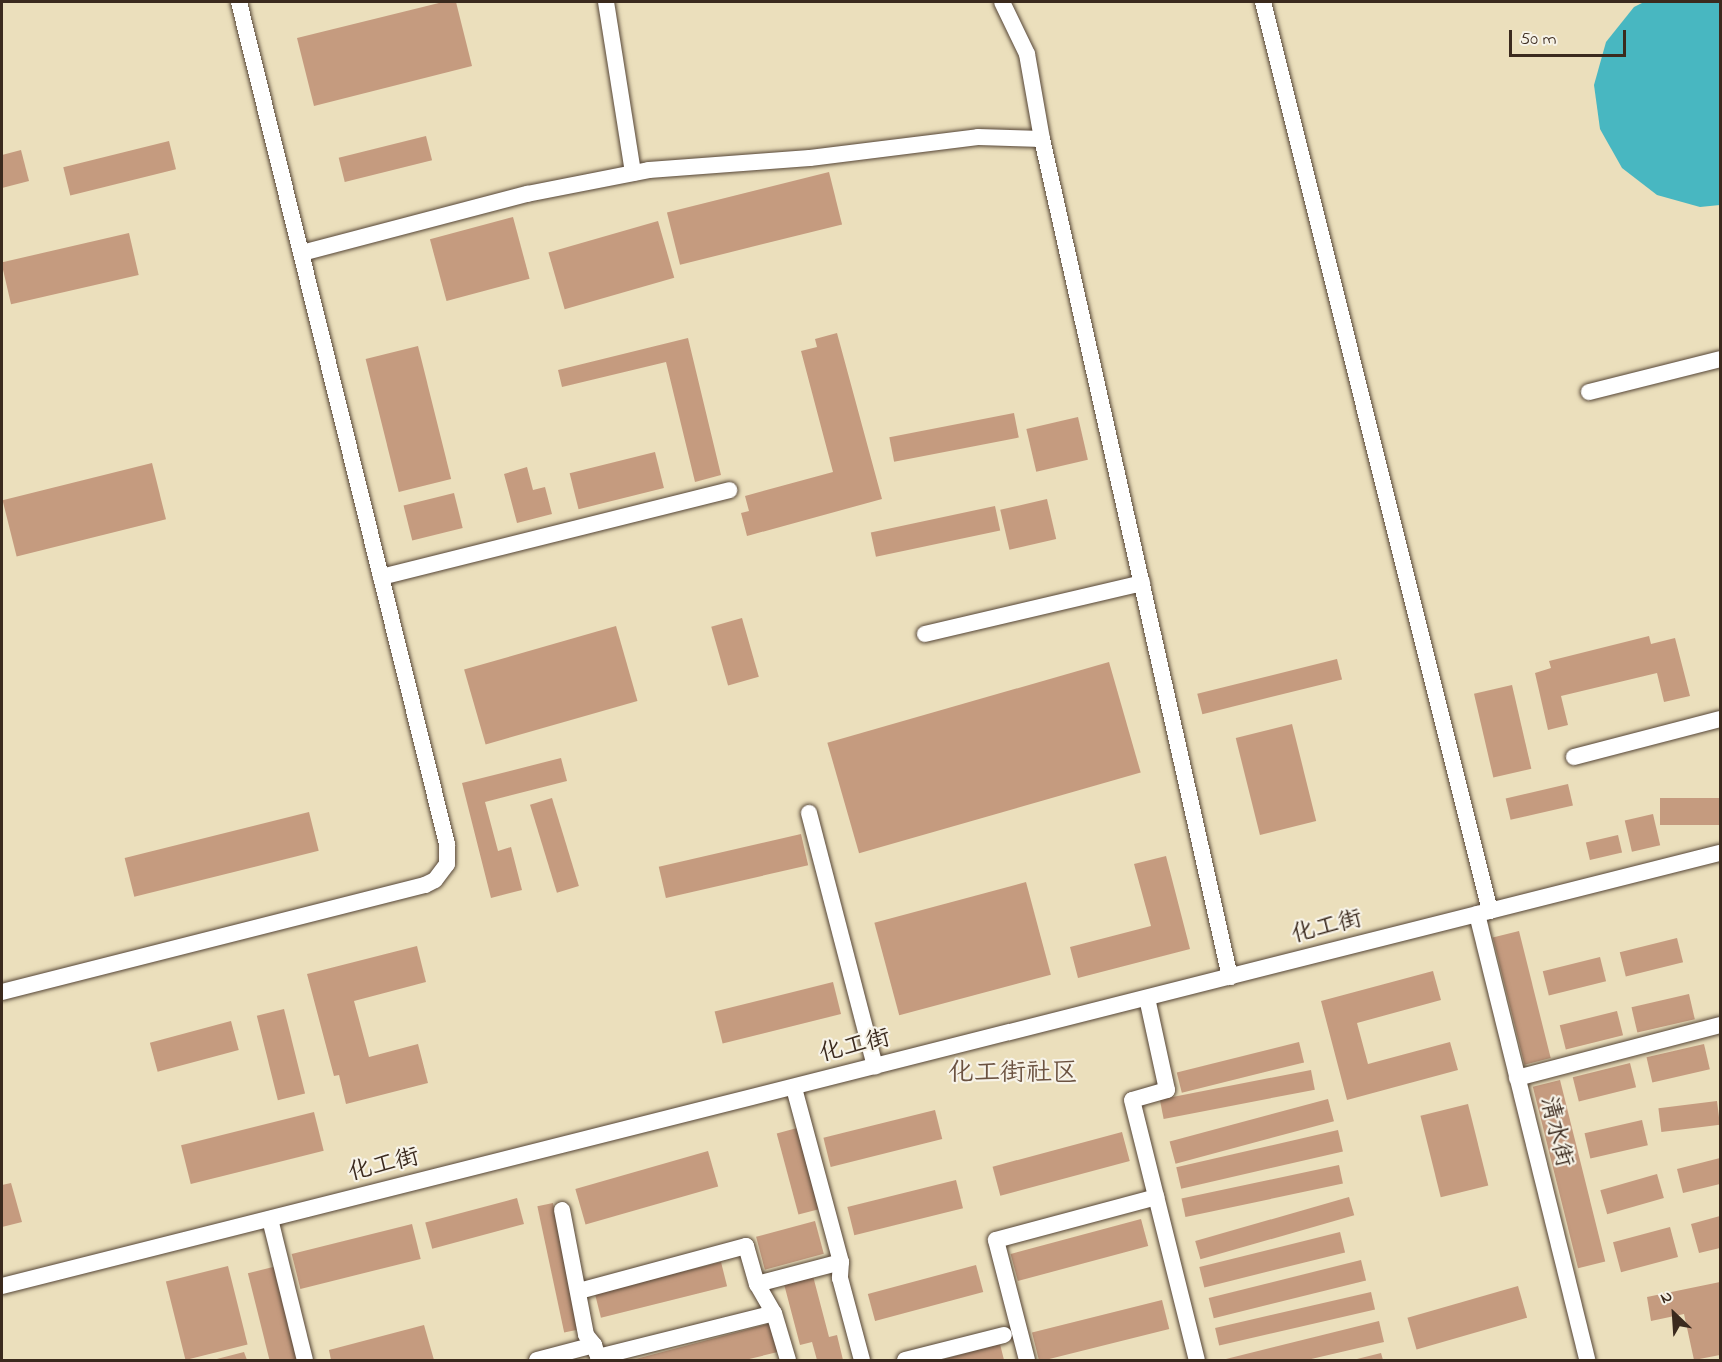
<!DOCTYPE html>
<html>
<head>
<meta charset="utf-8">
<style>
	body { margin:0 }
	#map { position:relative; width:1722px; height:1362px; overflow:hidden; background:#ebdfbc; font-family:"Indie Flower","LXGW WenKai TC",sans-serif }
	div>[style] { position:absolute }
	.water>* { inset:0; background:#48b7c1 }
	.building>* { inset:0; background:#c59b7f; transform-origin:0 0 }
	.roads { filter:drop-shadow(0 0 2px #554536) drop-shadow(0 0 2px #554536) }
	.minor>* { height:16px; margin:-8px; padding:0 8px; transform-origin:8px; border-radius:8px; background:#fff }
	span { translate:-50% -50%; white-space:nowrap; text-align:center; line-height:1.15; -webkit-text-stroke:4.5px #f7f3e8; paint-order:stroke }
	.street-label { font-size:24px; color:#3b2a1e }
	.neighbourhood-label { font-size:26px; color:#6b5240 }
	.frame { position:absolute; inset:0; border:3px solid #3b2a1e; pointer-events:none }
	.north { position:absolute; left:1644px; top:1284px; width:60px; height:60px; -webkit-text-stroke:4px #f7f3e8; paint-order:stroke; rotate:335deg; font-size:16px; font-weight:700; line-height:24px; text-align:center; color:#3b2a1e }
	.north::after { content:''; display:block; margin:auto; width:21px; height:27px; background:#3b2a1e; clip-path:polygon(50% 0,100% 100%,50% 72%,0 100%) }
	.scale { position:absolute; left:1509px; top:30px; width:117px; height:27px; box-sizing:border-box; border:3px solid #3b2a1e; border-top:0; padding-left:8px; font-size:18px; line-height:21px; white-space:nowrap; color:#3b2a1e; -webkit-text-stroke:4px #f7f3e8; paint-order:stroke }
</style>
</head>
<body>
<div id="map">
	<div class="water">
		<div style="clip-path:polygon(1644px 2px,1720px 2px,1720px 205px,1700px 207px,1657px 195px,1622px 168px,1600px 129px,1594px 85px,1606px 42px,1634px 7px)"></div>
	</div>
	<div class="building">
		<div style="clip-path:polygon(443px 2px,456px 2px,472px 66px,314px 106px,297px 38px)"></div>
		<div style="left:426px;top:136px;width:25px;height:90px;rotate:76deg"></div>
		<div style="left:169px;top:141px;width:29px;height:109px;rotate:76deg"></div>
		<div style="clip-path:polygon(21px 150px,29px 181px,2px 188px,2px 155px)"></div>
		<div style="left:829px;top:172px;width:54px;height:167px;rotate:76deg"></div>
		<div style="left:513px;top:217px;width:64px;height:86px;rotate:75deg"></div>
		<div style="left:658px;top:221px;width:59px;height:114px;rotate:74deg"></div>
		<div style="left:129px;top:233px;width:43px;height:131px;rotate:77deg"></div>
		<div style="clip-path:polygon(837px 333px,882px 499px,747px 536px,741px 513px,749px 511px,745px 496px,833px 472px,801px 351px,817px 347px,815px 339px)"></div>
		<div style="clip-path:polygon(688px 338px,721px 475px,695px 482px,666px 362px,562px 387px,558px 370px)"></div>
		<div style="left:418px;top:346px;width:137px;height:54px;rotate:76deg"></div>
		<div style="left:1014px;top:413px;width:25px;height:127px;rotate:79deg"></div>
		<div style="left:1078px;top:417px;width:44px;height:53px;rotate:77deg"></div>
		<div style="left:655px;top:452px;width:37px;height:88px;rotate:76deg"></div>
		<div style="left:152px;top:463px;width:58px;height:154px;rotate:76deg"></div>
		<div style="clip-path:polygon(527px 467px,533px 490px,545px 487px,552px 514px,517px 523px,504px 474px)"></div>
		<div style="left:454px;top:493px;width:36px;height:52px;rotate:76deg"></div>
		<div style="left:1047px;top:499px;width:41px;height:48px;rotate:77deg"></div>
		<div style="left:995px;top:506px;width:25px;height:127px;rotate:78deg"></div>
		<div style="left:742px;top:618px;width:61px;height:32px;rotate:74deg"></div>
		<div style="left:616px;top:626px;width:78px;height:158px;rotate:74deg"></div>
		<div style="clip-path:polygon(1649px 636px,1651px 644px,1675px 638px,1690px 696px,1664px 702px,1657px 673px,1561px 696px,1568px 725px,1548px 730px,1535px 673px,1551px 668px,1549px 661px)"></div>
		<div style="left:1337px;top:659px;width:21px;height:144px;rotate:76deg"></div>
		<div style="left:1109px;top:662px;width:115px;height:293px;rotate:74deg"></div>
		<div style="left:1512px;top:685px;width:86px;height:39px;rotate:77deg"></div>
		<div style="left:1292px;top:724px;width:100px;height:58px;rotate:76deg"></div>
		<div style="clip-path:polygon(561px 758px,567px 781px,485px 802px,498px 851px,511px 847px,522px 890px,491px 898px,462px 783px)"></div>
		<div style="left:1568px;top:784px;width:22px;height:64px;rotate:77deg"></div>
		<div style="left:552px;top:798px;width:92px;height:23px;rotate:73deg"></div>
		<div style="left:1720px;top:798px;width:27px;height:60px;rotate:90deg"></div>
		<div style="left:309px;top:812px;width:40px;height:190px;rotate:76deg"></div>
		<div style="left:1653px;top:814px;width:32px;height:29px;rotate:77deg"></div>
		<div style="left:801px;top:834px;width:32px;height:146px;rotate:77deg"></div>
		<div style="left:1618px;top:835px;width:18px;height:33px;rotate:77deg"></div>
		<div style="clip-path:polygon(1166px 856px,1190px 949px,1078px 978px,1070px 947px,1151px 926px,1134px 864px)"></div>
		<div style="left:1026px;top:882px;width:96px;height:157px;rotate:75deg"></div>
		<div style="left:1519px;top:931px;width:131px;height:27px;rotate:76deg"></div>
		<div style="left:1677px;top:938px;width:25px;height:59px;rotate:76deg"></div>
		<div style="clip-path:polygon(417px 946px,426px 982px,354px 1001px,369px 1057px,418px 1044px,428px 1083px,346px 1104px,339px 1075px,334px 1076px,307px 974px)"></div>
		<div style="left:1600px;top:957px;width:25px;height:59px;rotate:76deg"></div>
		<div style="clip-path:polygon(1433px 971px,1441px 1000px,1357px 1023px,1368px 1064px,1450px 1042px,1458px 1070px,1347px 1100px,1321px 1001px)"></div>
		<div style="left:833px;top:982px;width:33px;height:122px;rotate:76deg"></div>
		<div style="left:1689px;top:994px;width:26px;height:59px;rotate:77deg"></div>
		<div style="left:284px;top:1009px;width:87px;height:28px;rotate:76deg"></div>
		<div style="left:1617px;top:1011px;width:25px;height:59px;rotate:76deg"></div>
		<div style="left:231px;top:1021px;width:30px;height:84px;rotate:75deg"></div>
		<div style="left:1299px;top:1042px;width:21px;height:126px;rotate:76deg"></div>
		<div style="left:1704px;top:1044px;width:26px;height:59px;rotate:77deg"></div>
		<div style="left:1630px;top:1063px;width:25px;height:59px;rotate:76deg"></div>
		<div style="left:1311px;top:1070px;width:20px;height:154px;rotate:79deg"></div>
		<div style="left:1560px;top:1080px;width:187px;height:28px;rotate:76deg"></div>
		<div style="left:1328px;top:1099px;width:23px;height:164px;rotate:75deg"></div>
		<div style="left:1717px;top:1101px;width:24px;height:59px;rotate:83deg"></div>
		<div style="left:1468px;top:1104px;width:84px;height:49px;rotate:76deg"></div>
		<div style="left:935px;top:1110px;width:30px;height:115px;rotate:76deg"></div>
		<div style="left:314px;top:1112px;width:40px;height:137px;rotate:76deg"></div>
		<div style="left:1642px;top:1120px;width:26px;height:59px;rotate:77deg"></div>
		<div style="left:797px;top:1128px;width:84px;height:21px;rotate:75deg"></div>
		<div style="left:1338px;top:1130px;width:22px;height:166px;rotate:77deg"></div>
		<div style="left:1122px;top:1132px;width:30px;height:134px;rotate:75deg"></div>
		<div style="left:708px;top:1151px;width:37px;height:138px;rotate:74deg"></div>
		<div style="clip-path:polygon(1720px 1158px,1720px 1184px,1683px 1193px,1677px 1169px)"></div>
		<div style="left:1339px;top:1165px;width:19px;height:161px;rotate:78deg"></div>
		<div style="left:1657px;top:1174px;width:25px;height:59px;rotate:74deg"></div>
		<div style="left:956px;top:1180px;width:29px;height:112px;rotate:76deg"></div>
		<div style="clip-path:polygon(11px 1183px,22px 1222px,2px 1227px,2px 1185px)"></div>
		<div style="left:1349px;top:1197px;width:19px;height:160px;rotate:74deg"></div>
		<div style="left:517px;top:1198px;width:27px;height:95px;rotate:75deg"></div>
		<div style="left:553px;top:1203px;width:129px;height:16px;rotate:78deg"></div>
		<div style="clip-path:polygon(1720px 1216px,1720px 1248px,1699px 1253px,1691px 1224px)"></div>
		<div style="left:1141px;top:1219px;width:28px;height:135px;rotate:75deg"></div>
		<div style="left:815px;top:1221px;width:34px;height:61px;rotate:75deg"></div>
		<div style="left:412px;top:1224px;width:36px;height:124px;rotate:76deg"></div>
		<div style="left:1670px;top:1227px;width:31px;height:59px;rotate:75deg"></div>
		<div style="left:1340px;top:1232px;width:21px;height:145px;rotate:76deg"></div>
		<div style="left:1361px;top:1260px;width:21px;height:157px;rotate:76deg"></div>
		<div style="left:721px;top:1262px;width:25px;height:130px;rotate:76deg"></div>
		<div style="left:976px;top:1265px;width:28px;height:112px;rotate:75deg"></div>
		<div style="left:228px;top:1266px;width:81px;height:64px;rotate:76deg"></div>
		<div style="left:277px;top:1266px;width:97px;height:30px;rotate:76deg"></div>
		<div style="clip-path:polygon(813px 1276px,829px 1337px,837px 1335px,843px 1360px,817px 1360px,812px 1342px,800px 1345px,784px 1284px)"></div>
		<div style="clip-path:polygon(1720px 1282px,1720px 1355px,1694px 1360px,1684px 1314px,1651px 1321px,1647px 1297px)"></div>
		<div style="left:1518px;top:1286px;width:33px;height:115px;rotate:74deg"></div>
		<div style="left:1371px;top:1292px;width:18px;height:160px;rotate:77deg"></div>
		<div style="left:1162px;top:1300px;width:30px;height:134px;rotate:76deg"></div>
		<div style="clip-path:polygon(1379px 1321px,1384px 1342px,1307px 1360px,1222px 1360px)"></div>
		<div style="clip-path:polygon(775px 1322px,782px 1351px,745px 1360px,632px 1360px)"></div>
		<div style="clip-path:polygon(424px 1325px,434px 1360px,331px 1360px,329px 1350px)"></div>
		<div style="clip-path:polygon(1000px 1344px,1004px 1360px,941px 1360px)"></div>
		<div style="clip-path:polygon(244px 1352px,247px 1360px,213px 1360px)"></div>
		<div style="clip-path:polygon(1381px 1353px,1383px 1360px,1353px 1360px)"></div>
	</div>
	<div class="roads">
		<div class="minor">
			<div style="left:606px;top:2px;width:173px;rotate:81deg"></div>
			<div style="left:1002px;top:2px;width:58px;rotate:64.3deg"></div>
			<div style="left:1027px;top:54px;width:86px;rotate:80deg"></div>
			<div style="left:1263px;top:2px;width:937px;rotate:75.98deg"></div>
			<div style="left:302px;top:253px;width:233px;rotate:-14.7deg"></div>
			<div style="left:527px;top:194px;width:124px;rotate:-11.1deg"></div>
			<div style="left:649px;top:170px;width:161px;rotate:-4.3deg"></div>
			<div style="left:810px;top:158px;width:169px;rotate:-7.1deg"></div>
			<div style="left:978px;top:137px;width:64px;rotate:1.8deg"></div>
			<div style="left:1042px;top:139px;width:859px;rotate:77.36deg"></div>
			<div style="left:1589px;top:392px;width:135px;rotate:-14.1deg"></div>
			<div style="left:381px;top:577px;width:359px;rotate:-14deg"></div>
			<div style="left:925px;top:634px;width:223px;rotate:-13.2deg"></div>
			<div style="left:1574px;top:757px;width:151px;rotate:-14.6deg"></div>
			<div style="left:809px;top:813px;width:262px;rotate:75.4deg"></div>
			<div style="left:1477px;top:914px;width:459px;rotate:76.1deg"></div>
			<div style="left:2px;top:992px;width:436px;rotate:-14.2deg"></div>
			<div style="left:425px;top:885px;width:11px;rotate:-27deg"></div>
			<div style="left:435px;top:880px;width:20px;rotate:-53deg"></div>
			<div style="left:447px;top:864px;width:20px;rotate:-90deg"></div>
			<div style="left:447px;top:844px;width:867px;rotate:-103.88deg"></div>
			<div style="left:1147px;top:998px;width:94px;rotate:77.7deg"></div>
			<div style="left:1167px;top:1090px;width:36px;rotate:164deg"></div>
			<div style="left:1132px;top:1100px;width:268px;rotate:76deg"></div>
			<div style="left:1517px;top:1078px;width:210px;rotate:-14.6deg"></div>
			<div style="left:794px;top:1088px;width:180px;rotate:74.9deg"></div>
			<div style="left:841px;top:1262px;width:16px;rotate:94deg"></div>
			<div style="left:840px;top:1278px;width:85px;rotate:75deg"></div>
			<div style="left:562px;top:1210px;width:127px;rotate:79.1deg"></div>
			<div style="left:586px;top:1335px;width:13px;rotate:51deg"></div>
			<div style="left:270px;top:1219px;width:145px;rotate:76.1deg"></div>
			<div style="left:757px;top:1284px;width:87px;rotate:-14.7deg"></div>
			<div style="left:2px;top:1286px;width:1772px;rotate:-14.15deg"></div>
			<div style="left:579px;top:1291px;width:173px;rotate:-15.1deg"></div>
			<div style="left:746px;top:1246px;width:40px;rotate:74deg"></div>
			<div style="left:757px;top:1284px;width:34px;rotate:60deg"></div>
			<div style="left:774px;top:1313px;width:49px;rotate:73.4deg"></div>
			<div style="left:598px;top:1357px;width:181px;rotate:-14deg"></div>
			<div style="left:537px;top:1360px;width:59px;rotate:-14.7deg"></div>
			<div style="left:594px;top:1345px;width:9px;rotate:72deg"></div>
			<div style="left:905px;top:1360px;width:102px;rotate:-14.2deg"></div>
			<div style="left:1027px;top:1360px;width:124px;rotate:-104.5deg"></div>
			<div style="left:996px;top:1240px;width:166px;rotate:-15deg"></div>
		</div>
	</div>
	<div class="street-label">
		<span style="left:1327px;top:928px;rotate:-14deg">化工街</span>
		<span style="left:855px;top:1047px;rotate:-14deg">化工街</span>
		<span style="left:1555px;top:1132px;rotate:76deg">清水街</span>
		<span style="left:384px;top:1166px;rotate:-14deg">化工街</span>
	</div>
	<div class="neighbourhood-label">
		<span style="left:1013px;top:1075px">化工街社区</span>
	</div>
	<div class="frame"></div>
	<div class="north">N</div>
	<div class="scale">50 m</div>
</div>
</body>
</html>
